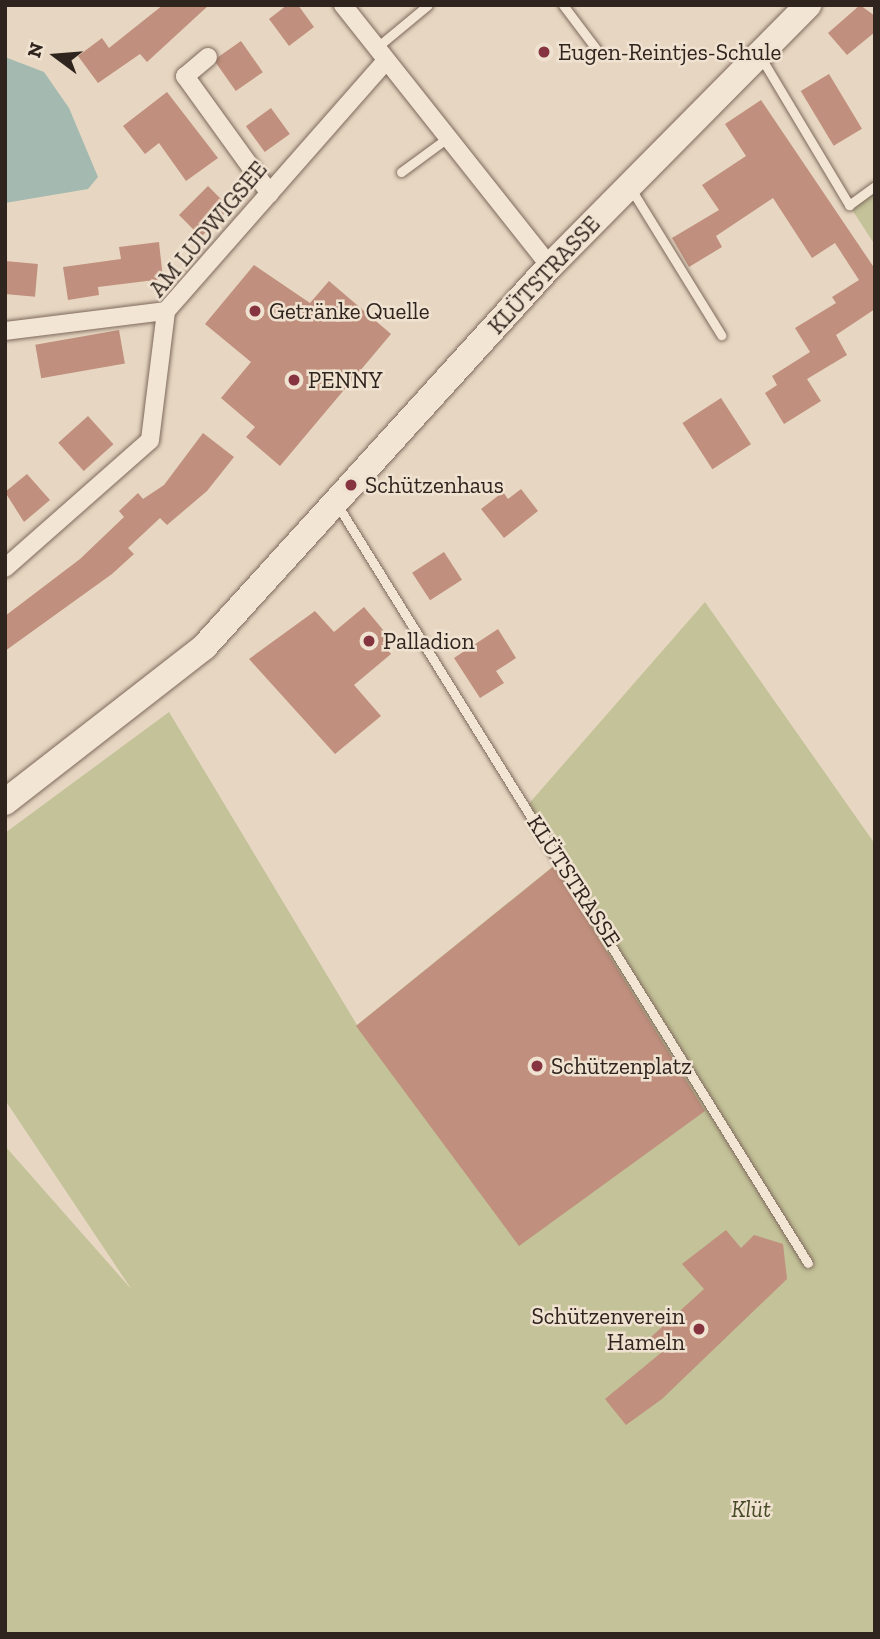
<!DOCTYPE html>
<html>
<head>
<meta charset="utf-8">
<style>
	body { margin:0 }
	#map { position:relative; width:880px; height:1639px; overflow:hidden; background:#e7d7c2; font-family:"Zilla Slab",serif }
	div>[style] { position:absolute }
	.green>* { inset:0; background:#c3c298 }
	.water>* { inset:0; background:#a4bab1 }
	.building>* { inset:0; background:#c08f7d; transform-origin:0 0 }
	.roads { filter:drop-shadow(0 0 2px #7e695c) drop-shadow(0 0 2px #7e695c) }
	.lane>* { height:9px; margin:-4.5px; padding:0 4.5px; transform-origin:4.5px; border-radius:4.5px; background:#f3e5d4 }
	.street>* { height:18px; margin:-9px; padding:0 9px; transform-origin:9px; border-radius:9px; background:#f3e5d4 }
	.secondary>* { height:26px; margin:-13px; padding:0 13px; transform-origin:13px; border-radius:13px; background:#f3e5d4 }
	.dots>* { width:19px; height:19px; translate:-50% -50%; box-sizing:border-box; border:4px solid #f0e2d0; border-radius:50% }
	span { translate:-50% -50%; white-space:nowrap; text-align:center; line-height:1.15; -webkit-text-stroke:5px #f0e2d0; paint-order:stroke }
	.poi-label { font-size:23px; color:#30241e }
	.left { translate:0 -50%; text-align:left }
	.right { translate:-100% -50%; text-align:right }
	.street-label { font-size:23px; color:#30241e }
	.park-label { font-size:23px; color:#464a27; font-style:italic }
	.frame { position:absolute; inset:0; border:7px solid #30241e; pointer-events:none }
	.north { position:absolute; left:21px; top:21px; width:70px; height:70px; -webkit-text-stroke:5px #f0e2d0; paint-order:stroke; rotate:286deg; font-size:19px; font-weight:700; line-height:28px; text-align:center; color:#30241e }
	.north::after { content:''; display:block; margin:auto; width:24px; height:32px; background:#30241e; clip-path:polygon(50% 0,100% 100%,50% 72%,0 100%) }
</style>
</head>
<body>
<div id="map">
	<div class="green">
		<div style="clip-path:polygon(875px 186px,875px 245px,849px 205px)"></div>
		<div style="clip-path:polygon(705px 602px,875px 844px,875px 1634px,5px 1634px,5px 1146px,132px 1290px,5px 1100px,5px 833px,169px 712px,357px 1025px,562px 859px,526px 807px)"></div>
	</div>
	<div class="water">
		<div style="clip-path:polygon(5px 57px,44px 72px,69px 108px,98px 177px,88px 189px,5px 203px)"></div>
	</div>
	<div class="building">
		<div style="clip-path:polygon(163px 5px,209px 5px,147px 62px,140px 54px,98px 83px,78px 56px,102px 38px,109px 48px)"></div>
		<div style="clip-path:polygon(287px 5px,298px 5px,314px 27px,289px 46px,269px 19px)"></div>
		<div style="clip-path:polygon(860px 5px,875px 16px,875px 32px,847px 55px,828px 33px)"></div>
		<div style="left:241px;top:41px;width:38px;height:33px;rotate:55deg"></div>
		<div style="left:829px;top:74px;width:64px;height:33px;rotate:59deg"></div>
		<div style="clip-path:polygon(167px 92px,218px 158px,186px 181px,159px 143px,145px 154px,123px 126px)"></div>
		<div style="clip-path:polygon(761px 100px,875px 269px,875px 309px,836px 335px,847px 355px,807px 379px,821px 401px,784px 424px,765px 393px,777px 385px,772px 376px,810px 352px,795px 328px,836px 303px,832px 297px,859px 280px,835px 243px,812px 258px,773px 198px,716px 236px,722px 247px,689px 267px,672px 238px,719px 210px,702px 185px,746px 156px,725px 124px)"></div>
		<div style="left:271px;top:108px;width:32px;height:31px;rotate:54deg"></div>
		<div style="left:208px;top:186px;width:31px;height:41px;rotate:45deg"></div>
		<div style="clip-path:polygon(159px 242px,163px 279px,98px 287px,99px 295px,68px 300px,63px 267px,121px 259px,119px 247px)"></div>
		<div style="left:5px;top:261px;width:33px;height:33px;rotate:5deg"></div>
		<div style="clip-path:polygon(254px 265px,310px 303px,329px 281px,391px 334px,280px 466px,246px 437px,255px 427px,221px 398px,251px 362px,205px 324px)"></div>
		<div style="left:119px;top:330px;width:34px;height:85px;rotate:80deg"></div>
		<div style="left:721px;top:398px;width:55px;height:46px;rotate:57deg"></div>
		<div style="left:88px;top:416px;width:38px;height:40px;rotate:48deg"></div>
		<div style="clip-path:polygon(203px 433px,234px 457px,207px 491px,167px 525px,160px 518px,128px 548px,134px 554px,112px 574px,5px 651px,5px 616px,80px 559px,124px 517px,119px 511px,138px 493px,143px 499px,164px 485px)"></div>
		<div style="clip-path:polygon(27px 474px,50px 500px,24px 522px,5px 492px)"></div>
		<div style="clip-path:polygon(521px 489px,538px 511px,504px 538px,481px 509px,503px 492px,508px 499px)"></div>
		<div style="left:444px;top:552px;width:33px;height:38px;rotate:57deg"></div>
		<div style="clip-path:polygon(364px 607px,389px 637px,382px 643px,391px 654px,354px 685px,381px 716px,335px 754px,249px 659px,315px 611px,334px 632px)"></div>
		<div style="clip-path:polygon(498px 629px,516px 658px,496px 671px,504px 683px,480px 698px,454px 658px)"></div>
		<div style="clip-path:polygon(554px 866px,705px 1111px,519px 1246px,356px 1026px)"></div>
		<div style="clip-path:polygon(726px 1230px,741px 1248px,754px 1235px,783px 1244px,787px 1279px,662px 1399px,626px 1425px,605px 1399px,662px 1352px,651px 1337px,704px 1289px,682px 1264px)"></div>
	</div>
	<div class="roads">
		<div class="lane">
			<div style="left:563px;top:5px;width:56px;rotate:52.9deg"></div>
			<div style="left:376px;top:48px;width:67px;rotate:-39.6deg"></div>
			<div style="left:760px;top:56px;width:174px;rotate:59.1deg"></div>
			<div style="left:849px;top:205px;width:32px;rotate:-36deg"></div>
			<div style="left:401px;top:172px;width:56px;rotate:-36.3deg"></div>
			<div style="left:631px;top:189px;width:172px;rotate:58.3deg"></div>
			<div style="left:338px;top:506px;width:891px;rotate:58.17deg"></div>
		</div>
		<div class="street">
			<div style="left:343px;top:5px;width:333px;rotate:51.6deg"></div>
			<div style="left:208px;top:57px;width:30px;rotate:140deg"></div>
			<div style="left:185px;top:76px;width:145px;rotate:54.2deg"></div>
			<div style="left:5px;top:331px;width:162px;rotate:-7.1deg"></div>
			<div style="left:5px;top:568px;width:193px;rotate:-41.4deg"></div>
			<div style="left:150px;top:440px;width:130px;rotate:-82.9deg"></div>
			<div style="left:166px;top:311px;width:333px;rotate:-48.7deg"></div>
		</div>
		<div class="secondary">
			<div style="left:5px;top:802px;width:252px;rotate:-37.9deg"></div>
			<div style="left:204px;top:647px;width:515px;rotate:-47.76deg"></div>
			<div style="left:550px;top:266px;width:367px;rotate:-45.3deg"></div>
		</div>
	</div>
	<div class="dots">
		<div style="left:544px;top:52px;background:#853440"></div>
		<div style="left:255px;top:311px;background:#853440"></div>
		<div style="left:294px;top:380px;background:#853440"></div>
		<div style="left:351px;top:485px;background:#853440"></div>
		<div style="left:369px;top:641px;background:#853440"></div>
		<div style="left:537px;top:1066px;background:#853440"></div>
		<div style="left:699px;top:1329px;background:#853440"></div>
	</div>
	<div class="poi-label">
		<span class="left" style="left:558px;top:52px">Eugen-Reintjes-Schule</span>
		<span class="left" style="left:269px;top:311px">Getränke Quelle</span>
		<span class="left" style="left:308px;top:380px">PENNY</span>
		<span class="left" style="left:365px;top:485px">Schützenhaus</span>
		<span class="left" style="left:383px;top:641px">Palladion</span>
		<span class="left" style="left:551px;top:1066px">Schützenplatz</span>
		<span class="right" style="left:685px;top:1329px">Schützenverein<br>Hameln</span>
	</div>
	<div class="street-label">
		<span style="left:208px;top:229px;rotate:-50deg">AM LUDWIGSEE</span>
		<span style="left:544px;top:275px;rotate:-47deg">KLÜTSTRASSE</span>
		<span style="left:574px;top:881px;rotate:57deg">KLÜTSTRASSE</span>
	</div>
	<div class="park-label">
		<span style="left:751px;top:1509px">Klüt</span>
	</div>
	<div class="frame"></div>
	<div class="north">N</div>
</div>
</body>
</html>
